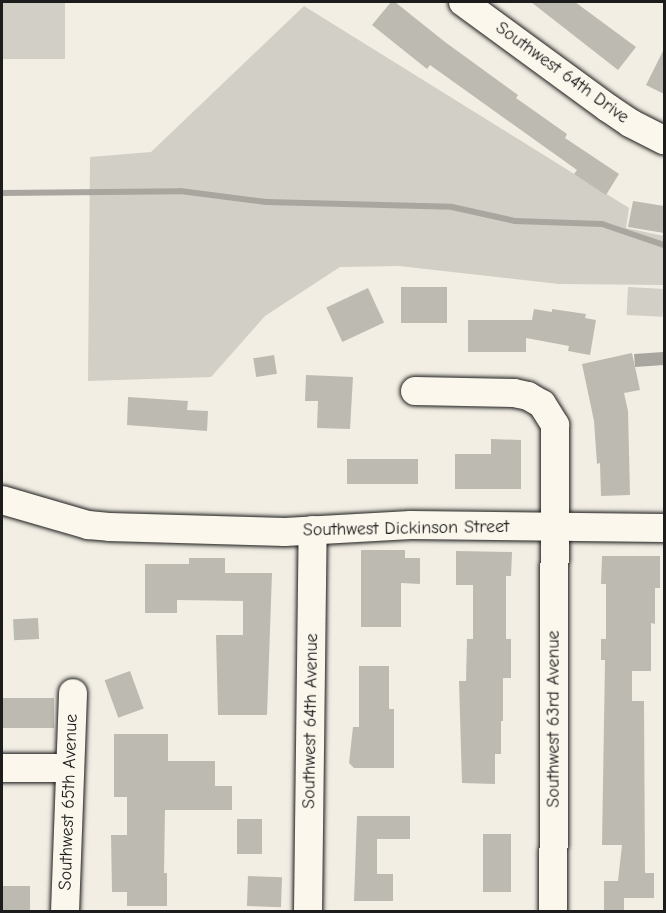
<!DOCTYPE html>
<html>
<head>
<meta charset="utf-8">
<style>
	body { margin:0 }
	#map { position:relative; width:666px; height:913px; overflow:hidden; background:#f2eee4; font-family:"Comic Neue",sans-serif }
	div>[style] { position:absolute }
	.green>* { inset:0; background:#d2cfc6; transform-origin:0 0 }
	.water>* { inset:0; background:#a9a6a0; transform-origin:0 0 }
	.stream>* { height:6px; margin:-3px; padding:0 3px; transform-origin:3px; border-radius:3px; background:#a9a6a0 }
	.building>* { inset:0; background:#bdbab1; transform-origin:0 0 }
	.roads { filter:drop-shadow(0 0 2px #1c1c1c) drop-shadow(0 0 2px #1c1c1c) }
	.minor>* { height:28px; margin:-14px; padding:0 14px; transform-origin:14px; border-radius:14px; background:#fbf7ec }
	span { translate:-50% -50%; white-space:nowrap; text-align:center; line-height:1.15; -webkit-text-stroke:4.5px #fbf7ec; paint-order:stroke }
	.street-label { font-size:18px; color:#1c1c1c }
	.frame { position:absolute; inset:0; border:3px solid #1c1c1c; pointer-events:none }
</style>
</head>
<body>
<div id="map">
	<div class="green">
		<div style="left:2px;top:2px;width:63px;height:57px"></div>
		<div style="clip-path:polygon(304px 6px,629px 208px,626px 228px,664px 236px,664px 285px,559px 284px,399px 266px,340px 267px,265px 316px,211px 377px,88px 381px,90px 157px,151px 152px)"></div>
		<div style="left:628px;top:287px;width:36px;height:28px;rotate:3deg"></div>
	</div>
	<div class="water">
		<div style="left:663px;top:352px;width:13px;height:29px;rotate:86deg"></div>
	</div>
	<div class="stream">
		<div style="left:2px;top:193px;width:178px;rotate:-0.6deg"></div>
		<div style="left:180px;top:191px;width:87px;rotate:7.3deg"></div>
		<div style="left:266px;top:202px;width:186px;rotate:1.5deg"></div>
		<div style="left:452px;top:207px;width:65px;rotate:12.5deg"></div>
		<div style="left:515px;top:221px;width:87px;rotate:2deg"></div>
		<div style="left:602px;top:224px;width:65px;rotate:18.7deg"></div>
	</div>
	<div class="building">
		<div style="clip-path:polygon(391px 2px,395px 2px,445px 42px,518px 95px,516px 98px,567px 134px,565px 138px,619px 174px,606px 195px,574px 174px,577px 170px,430px 65px,427px 69px,372px 25px)"></div>
		<div style="clip-path:polygon(531px 2px,575px 2px,636px 47px,618px 70px)"></div>
		<div style="clip-path:polygon(664px 49px,664px 94px,646px 85px)"></div>
		<div style="clip-path:polygon(633px 201px,664px 206px,664px 233px,628px 227px)"></div>
		<div style="left:401px;top:287px;width:46px;height:36px"></div>
		<div style="left:368px;top:288px;width:38px;height:46px;rotate:65deg"></div>
		<div style="clip-path:polygon(534px 309px,552px 312px,552px 309px,586px 314px,585px 318px,596px 320px,590px 355px,568px 351px,569px 346px,526px 338px,526px 352px,468px 352px,468px 320px,532px 320px)"></div>
		<div style="clip-path:polygon(632px 353px,640px 390px,624px 393px,628px 411px,630px 495px,601px 496px,600px 463px,597px 464px,594px 421px,582px 364px)"></div>
		<div style="left:274px;top:355px;width:19px;height:21px;rotate:81deg"></div>
		<div style="clip-path:polygon(306px 375px,353px 377px,350px 429px,317px 428px,318px 401px,305px 401px)"></div>
		<div style="clip-path:polygon(128px 397px,188px 401px,187px 410px,208px 411px,207px 431px,127px 425px)"></div>
		<div style="clip-path:polygon(491px 439px,521px 440px,521px 489px,455px 489px,455px 454px,491px 454px)"></div>
		<div style="left:347px;top:459px;width:71px;height:25px"></div>
		<div style="clip-path:polygon(361px 550px,405px 550px,405px 558px,420px 558px,420px 584px,401px 583px,401px 627px,361px 627px)"></div>
		<div style="clip-path:polygon(456px 551px,512px 552px,511px 576px,506px 576px,506px 639px,511px 639px,511px 678px,503px 678px,503px 721px,501px 721px,501px 754px,495px 754px,495px 784px,462px 783px,459px 681px,466px 681px,467px 639px,473px 639px,473px 585px,456px 585px)"></div>
		<div style="clip-path:polygon(602px 556px,660px 556px,660px 588px,655px 588px,655px 624px,651px 623px,651px 671px,632px 671px,632px 701px,644px 701px,645px 873px,654px 873px,654px 898px,624px 898px,624px 910px,604px 910px,604px 881px,618px 881px,622px 845px,602px 845px,605px 660px,601px 660px,601px 639px,606px 639px,606px 584px,601px 584px)"></div>
		<div style="clip-path:polygon(189px 558px,225px 558px,225px 573px,272px 573px,267px 715px,218px 715px,216px 635px,243px 635px,243px 601px,177px 600px,177px 613px,145px 613px,145px 564px,189px 564px)"></div>
		<div style="left:38px;top:618px;width:21px;height:25px;rotate:87deg"></div>
		<div style="clip-path:polygon(359px 666px,389px 666px,389px 709px,394px 709px,394px 768px,354px 768px,349px 763px,353px 727px,359px 727px)"></div>
		<div style="left:130px;top:671px;width:40px;height:27px;rotate:70deg"></div>
		<div style="left:2px;top:698px;width:52px;height:30px"></div>
		<div style="clip-path:polygon(114px 734px,168px 734px,168px 761px,215px 761px,215px 786px,232px 786px,232px 810px,165px 810px,164px 873px,167px 873px,167px 906px,127px 906px,127px 892px,112px 892px,111px 835px,127px 835px,127px 797px,114px 797px)"></div>
		<div style="clip-path:polygon(357px 816px,410px 816px,410px 839px,377px 839px,377px 874px,393px 874px,393px 901px,354px 901px)"></div>
		<div style="left:237px;top:819px;width:25px;height:35px"></div>
		<div style="left:483px;top:834px;width:28px;height:58px"></div>
		<div style="left:248px;top:876px;width:34px;height:30px;rotate:2deg"></div>
		<div style="left:2px;top:886px;width:28px;height:26px"></div>
	</div>
	<div class="roads">
		<div class="minor">
			<div style="left:463px;top:2px;width:180px;rotate:36.2deg"></div>
			<div style="left:608px;top:108px;width:27px;rotate:34deg"></div>
			<div style="left:630px;top:123px;width:38px;rotate:27deg"></div>
			<div style="left:415px;top:391px;width:99px;rotate:1.2deg"></div>
			<div style="left:514px;top:393px;width:14px;rotate:12deg"></div>
			<div style="left:528px;top:396px;width:16px;rotate:30deg"></div>
			<div style="left:542px;top:404px;width:25px;rotate:58deg"></div>
			<div style="left:555px;top:425px;width:487px;rotate:90.2deg"></div>
			<div style="left:2px;top:500px;width:90px;rotate:16.2deg"></div>
			<div style="left:88px;top:525px;width:21px;rotate:5deg"></div>
			<div style="left:109px;top:527px;width:176px;rotate:1.6deg"></div>
			<div style="left:285px;top:532px;width:126px;rotate:-3.2deg"></div>
			<div style="left:411px;top:525px;width:253px;rotate:0.7deg"></div>
			<div style="left:2px;top:768px;width:68px"></div>
			<div style="left:65px;top:912px;width:219px;rotate:-87.9deg"></div>
			<div style="left:308px;top:912px;width:382px;rotate:-89.3deg"></div>
		</div>
	</div>
	<div class="street-label">
		<span style="left:562px;top:73px;rotate:36deg">Southwest 64th Drive</span>
		<span style="left:406px;top:529px;rotate:-1deg">Southwest Dickinson Street</span>
		<span style="left:554px;top:719px;rotate:-90deg">Southwest 63rd Avenue</span>
		<span style="left:311px;top:721px;rotate:-89deg">Southwest 64th Avenue</span>
		<span style="left:69px;top:802px;rotate:-88deg">Southwest 65th Avenue</span>
	</div>
	<div class="frame"></div>
</div>
</body>
</html>
